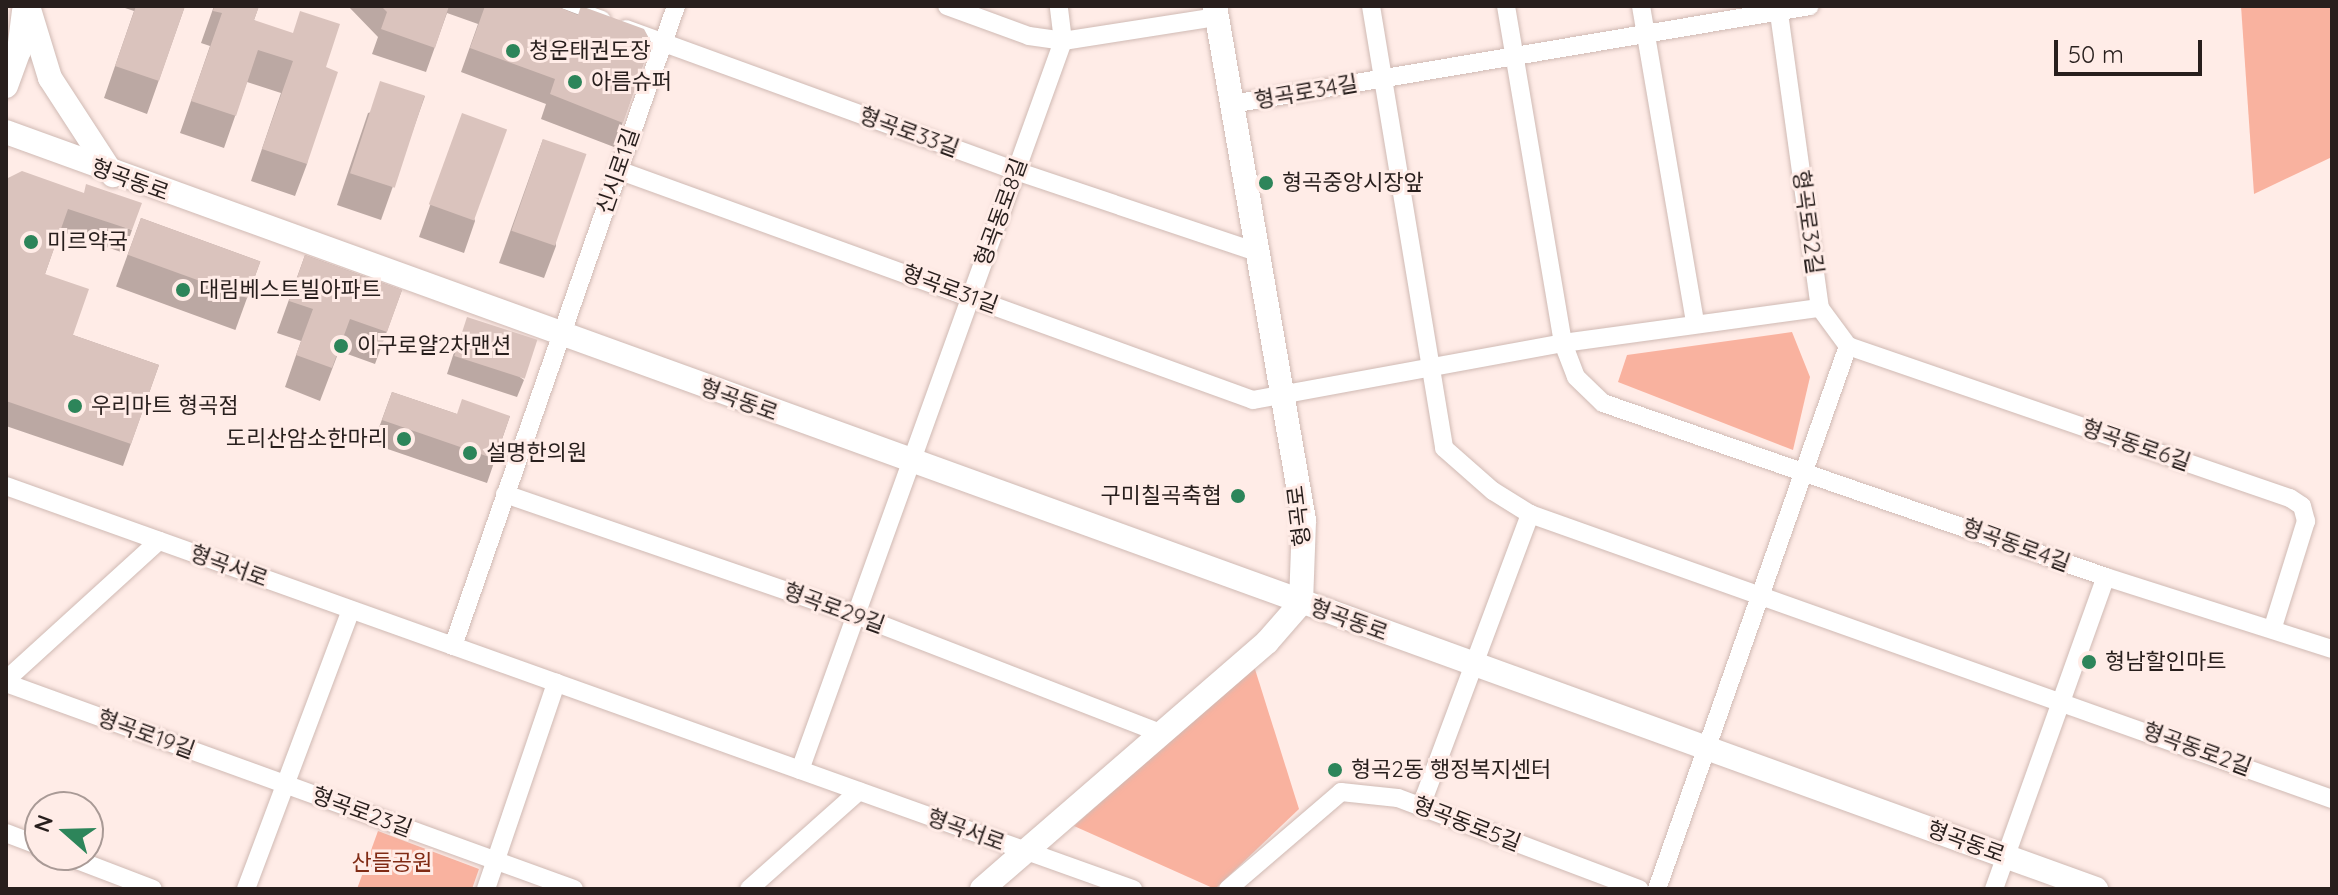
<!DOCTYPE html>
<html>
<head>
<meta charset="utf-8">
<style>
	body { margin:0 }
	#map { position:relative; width:2338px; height:895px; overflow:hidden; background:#ffece7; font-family:Quicksand,"Noto Sans KR",sans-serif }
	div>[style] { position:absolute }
	.green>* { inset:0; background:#f9b29f }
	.roads { filter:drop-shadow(0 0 2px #d0bab4) drop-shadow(0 0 2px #d0bab4) }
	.street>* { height:18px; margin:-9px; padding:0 9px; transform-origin:9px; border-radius:9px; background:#fff }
	.secondary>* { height:24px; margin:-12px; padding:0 12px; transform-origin:12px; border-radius:12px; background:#fff }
	.wall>* { inset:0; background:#bba8a3; transform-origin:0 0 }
	.building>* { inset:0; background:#dac3bd; transform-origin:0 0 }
	.dots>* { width:22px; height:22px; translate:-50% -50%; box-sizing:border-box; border:4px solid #ffece7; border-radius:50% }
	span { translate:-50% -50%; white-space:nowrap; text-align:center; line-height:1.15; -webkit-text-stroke:6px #ffece7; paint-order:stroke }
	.poi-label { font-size:22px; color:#281f1d }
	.left { translate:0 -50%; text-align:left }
	.right { translate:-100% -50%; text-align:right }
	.street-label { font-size:22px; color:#281f1d }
	.park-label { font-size:22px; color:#802b15 }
	.frame { position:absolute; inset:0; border:8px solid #281f1d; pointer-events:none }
	.north { position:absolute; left:24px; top:791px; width:80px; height:80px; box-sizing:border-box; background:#ffece7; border:2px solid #a99a96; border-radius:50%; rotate:290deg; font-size:22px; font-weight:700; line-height:32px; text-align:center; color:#281f1d }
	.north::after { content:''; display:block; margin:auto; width:28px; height:36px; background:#2d855a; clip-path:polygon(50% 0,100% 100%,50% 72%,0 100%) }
	.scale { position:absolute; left:2054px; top:40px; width:148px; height:36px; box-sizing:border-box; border:4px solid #281f1d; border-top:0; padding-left:10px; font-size:24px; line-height:28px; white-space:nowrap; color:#281f1d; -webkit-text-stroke:6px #ffece7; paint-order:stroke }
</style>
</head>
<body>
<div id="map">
	<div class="green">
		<div style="clip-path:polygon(2241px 6px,2332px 6px,2332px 157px,2254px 194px)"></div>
		<div style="clip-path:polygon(1792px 332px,1810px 377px,1793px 450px,1618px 382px,1627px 355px)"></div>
		<div style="clip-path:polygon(1254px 666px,1299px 809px,1215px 889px,1074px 826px)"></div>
		<div style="clip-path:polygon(378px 831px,479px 869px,472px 889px,357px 889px)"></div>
	</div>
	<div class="roads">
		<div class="street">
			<div style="left:563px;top:6px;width:41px;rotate:19.7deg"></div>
			<div style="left:947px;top:6px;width:87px;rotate:20.1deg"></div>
			<div style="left:1029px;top:36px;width:34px;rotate:8deg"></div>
			<div style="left:1063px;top:41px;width:156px;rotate:-8.9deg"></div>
			<div style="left:1371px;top:6px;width:448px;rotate:80.6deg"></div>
			<div style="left:1444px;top:448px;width:65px;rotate:41.3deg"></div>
			<div style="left:1493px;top:491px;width:44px;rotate:31.9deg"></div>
			<div style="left:1530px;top:514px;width:851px;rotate:19.56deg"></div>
			<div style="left:1506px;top:6px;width:342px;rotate:80.4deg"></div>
			<div style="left:1563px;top:343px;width:36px;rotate:69deg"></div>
			<div style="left:1576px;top:377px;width:37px;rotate:44deg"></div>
			<div style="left:1603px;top:403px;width:532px;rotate:19.08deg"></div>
			<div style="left:2106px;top:577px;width:237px;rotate:17.7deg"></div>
			<div style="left:1641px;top:6px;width:322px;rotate:80.3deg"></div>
			<div style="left:1778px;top:6px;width:305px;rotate:82.1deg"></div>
			<div style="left:1820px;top:308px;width:47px;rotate:53.6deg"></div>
			<div style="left:1848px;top:346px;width:467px;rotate:19deg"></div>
			<div style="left:2290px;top:498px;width:14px;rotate:34deg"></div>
			<div style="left:2302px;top:506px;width:16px;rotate:75deg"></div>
			<div style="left:2306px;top:521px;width:111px;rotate:107.3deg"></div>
			<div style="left:626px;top:29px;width:415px;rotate:20deg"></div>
			<div style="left:1016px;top:171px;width:254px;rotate:18.6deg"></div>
			<div style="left:1232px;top:104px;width:586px;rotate:-9.62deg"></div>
			<div style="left:618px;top:170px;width:675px;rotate:19.91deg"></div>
			<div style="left:1253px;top:400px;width:315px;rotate:-10.4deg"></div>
			<div style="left:1563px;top:343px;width:259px;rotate:-7.8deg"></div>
			<div style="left:6px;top:486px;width:1197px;rotate:19.68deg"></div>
			<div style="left:505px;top:494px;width:371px;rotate:19deg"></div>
			<div style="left:856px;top:615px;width:326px;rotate:21.2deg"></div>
			<div style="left:453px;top:646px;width:678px;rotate:-70.79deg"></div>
			<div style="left:6px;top:680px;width:207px;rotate:-42.3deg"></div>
			<div style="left:6px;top:683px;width:604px;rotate:19.93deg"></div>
			<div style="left:800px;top:770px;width:775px;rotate:-70.16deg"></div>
			<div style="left:1063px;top:41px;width:35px;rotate:-97deg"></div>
			<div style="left:1421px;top:806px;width:312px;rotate:-69.5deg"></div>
			<div style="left:6px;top:833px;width:36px;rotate:21deg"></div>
			<div style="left:64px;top:855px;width:95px;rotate:20.9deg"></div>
			<div style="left:246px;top:889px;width:298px;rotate:-69.4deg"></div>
			<div style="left:486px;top:889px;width:218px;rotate:-71.2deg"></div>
			<div style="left:749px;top:889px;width:147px;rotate:-41.7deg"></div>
			<div style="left:1228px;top:889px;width:149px;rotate:-40.6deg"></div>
			<div style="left:1341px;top:792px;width:57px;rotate:6deg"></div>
			<div style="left:1398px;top:798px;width:258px;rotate:20.7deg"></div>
			<div style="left:1657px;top:889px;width:576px;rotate:-70.62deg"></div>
			<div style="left:1994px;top:889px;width:331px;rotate:-70.3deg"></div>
		</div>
		<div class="secondary">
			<div style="left:28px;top:6px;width:75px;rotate:73deg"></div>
			<div style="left:50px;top:78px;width:116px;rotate:57deg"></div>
			<div style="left:6px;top:86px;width:37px;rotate:-70deg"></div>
			<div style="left:19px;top:51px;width:40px;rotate:-82.9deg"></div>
			<div style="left:6px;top:132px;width:2223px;rotate:19.91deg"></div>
			<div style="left:982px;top:889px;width:377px;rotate:-40.9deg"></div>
			<div style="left:1267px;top:642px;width:52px;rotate:-48.9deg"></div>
			<div style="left:1301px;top:603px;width:83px;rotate:-87.9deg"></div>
			<div style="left:1304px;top:520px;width:522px;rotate:-99.82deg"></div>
		</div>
	</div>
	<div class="wall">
		<div style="clip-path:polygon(125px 6px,185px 6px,147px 114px,104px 98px,134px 11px,125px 8px)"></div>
		<div style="clip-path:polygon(214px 6px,259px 6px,254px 20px,326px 67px,307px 164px,295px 196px,251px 181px,281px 93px,247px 82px,224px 148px,180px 133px,210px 46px,201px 43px)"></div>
		<div style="clip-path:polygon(348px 6px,556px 6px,651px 42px,614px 147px,541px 119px,546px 104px,461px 72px,478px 24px,447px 13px,426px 72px,372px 54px,378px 37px)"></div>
		<div style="clip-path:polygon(425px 96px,381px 220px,337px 205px,368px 113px)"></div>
		<div style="clip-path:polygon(543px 139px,556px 246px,544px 278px,499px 263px)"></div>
		<div style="clip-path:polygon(451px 146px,475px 221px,464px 253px,419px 237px)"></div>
		<div style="clip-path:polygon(6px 179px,132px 230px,124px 253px,60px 231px,45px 274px,73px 335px,159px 365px,123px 466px,6px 426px)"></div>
		<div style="left:141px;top:218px;width:127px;height:73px;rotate:20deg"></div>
		<div style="clip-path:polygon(305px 255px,402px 290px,375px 364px,339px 351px,320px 401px,285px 387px,301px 341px,277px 333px)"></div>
		<div style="clip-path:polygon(460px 334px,524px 380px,517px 397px,447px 374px)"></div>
		<div style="clip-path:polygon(392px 392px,457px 414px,510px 416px,487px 483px,373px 444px)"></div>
	</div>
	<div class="building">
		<div style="clip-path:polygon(136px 6px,185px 6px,159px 81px,115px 66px)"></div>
		<div style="clip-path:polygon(214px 6px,259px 6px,254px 20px,293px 33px,300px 11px,340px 24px,326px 67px,338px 72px,307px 164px,262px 149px,293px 61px,258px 50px,236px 116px,191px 101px,222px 13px,213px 11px)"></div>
		<div style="clip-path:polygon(381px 6px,449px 6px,435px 48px,381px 29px,387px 12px)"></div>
		<div style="clip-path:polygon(485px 6px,556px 6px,578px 15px,581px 6px,644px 29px,651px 42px,623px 123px,550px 94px,555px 79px,470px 48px)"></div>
		<div style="left:380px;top:81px;width:47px;height:97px;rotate:18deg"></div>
		<div style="left:462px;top:113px;width:48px;height:97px;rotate:20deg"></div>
		<div style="left:543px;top:139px;width:46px;height:97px;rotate:19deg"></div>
		<div style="clip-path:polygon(22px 171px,84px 193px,86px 184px,142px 203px,132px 230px,68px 209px,45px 274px,89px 289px,73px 335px,159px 365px,131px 444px,6px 401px,6px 179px)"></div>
		<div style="left:141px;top:218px;width:127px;height:39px;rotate:20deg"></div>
		<div style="clip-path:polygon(305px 255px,402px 290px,387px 332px,350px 319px,332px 368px,296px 355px,313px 309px,289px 301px)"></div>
		<div style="left:467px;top:317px;width:74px;height:41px;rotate:18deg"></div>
		<div style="clip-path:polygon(392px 392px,457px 414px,462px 399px,510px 416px,495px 459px,382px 420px)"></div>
	</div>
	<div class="dots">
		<div style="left:513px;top:51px;background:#2d855a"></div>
		<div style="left:575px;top:82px;background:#2d855a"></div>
		<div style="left:1266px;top:183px;background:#2d855a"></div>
		<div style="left:31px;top:242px;background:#2d855a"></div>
		<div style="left:183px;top:290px;background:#2d855a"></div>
		<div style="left:341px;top:346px;background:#2d855a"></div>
		<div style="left:75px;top:406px;background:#2d855a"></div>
		<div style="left:404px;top:439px;background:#2d855a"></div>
		<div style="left:470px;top:453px;background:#2d855a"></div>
		<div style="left:1238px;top:496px;background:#2d855a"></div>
		<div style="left:2089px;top:662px;background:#2d855a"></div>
		<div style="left:1335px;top:770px;background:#2d855a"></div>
	</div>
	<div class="poi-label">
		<span class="left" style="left:529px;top:51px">청운태권도장</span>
		<span class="left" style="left:591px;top:82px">아름슈퍼</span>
		<span class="left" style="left:1282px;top:183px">형곡중앙시장앞</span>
		<span class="left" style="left:47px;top:242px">미르약국</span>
		<span class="left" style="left:199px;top:290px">대림베스트빌아파트</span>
		<span class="left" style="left:357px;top:346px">이구로얄2차맨션</span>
		<span class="left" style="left:91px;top:406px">우리마트 형곡점</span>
		<span class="right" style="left:388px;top:439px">도리산암소한마리</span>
		<span class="left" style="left:486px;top:453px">설명한의원</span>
		<span class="right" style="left:1222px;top:496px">구미칠곡축협</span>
		<span class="left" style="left:2105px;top:662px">형남할인마트</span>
		<span class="left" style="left:1351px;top:770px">형곡2동 행정복지센터</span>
	</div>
	<div class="street-label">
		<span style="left:1306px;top:92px;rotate:-10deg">형곡로34길</span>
		<span style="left:909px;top:132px;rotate:20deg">형곡로33길</span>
		<span style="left:618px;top:171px;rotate:-71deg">신시로1길</span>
		<span style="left:130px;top:180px;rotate:20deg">형곡동로</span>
		<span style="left:1001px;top:212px;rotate:-70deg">형곡동로8길</span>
		<span style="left:1808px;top:222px;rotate:82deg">형곡로32길</span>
		<span style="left:950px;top:289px;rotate:20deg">형곡로31길</span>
		<span style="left:739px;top:400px;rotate:20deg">형곡동로</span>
		<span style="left:2136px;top:445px;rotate:19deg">형곡동로6길</span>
		<span style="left:1299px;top:516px;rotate:-97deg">형곡로</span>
		<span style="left:2016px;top:545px;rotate:20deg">형곡동로4길</span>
		<span style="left:229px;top:566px;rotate:20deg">형곡서로</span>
		<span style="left:834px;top:608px;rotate:20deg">형곡로29길</span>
		<span style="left:1349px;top:620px;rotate:20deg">형곡동로</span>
		<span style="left:146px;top:734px;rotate:20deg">형곡로19길</span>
		<span style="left:2197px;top:749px;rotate:20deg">형곡동로2길</span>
		<span style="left:362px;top:812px;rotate:20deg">형곡로23길</span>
		<span style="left:1467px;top:824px;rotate:21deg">형곡동로5길</span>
		<span style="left:966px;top:830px;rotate:20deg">형곡서로</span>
		<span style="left:1966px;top:842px;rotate:20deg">형곡동로</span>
	</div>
	<div class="park-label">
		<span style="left:392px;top:863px">산들공원</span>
	</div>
	<div class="frame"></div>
	<div class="north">N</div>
	<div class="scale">50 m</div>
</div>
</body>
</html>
